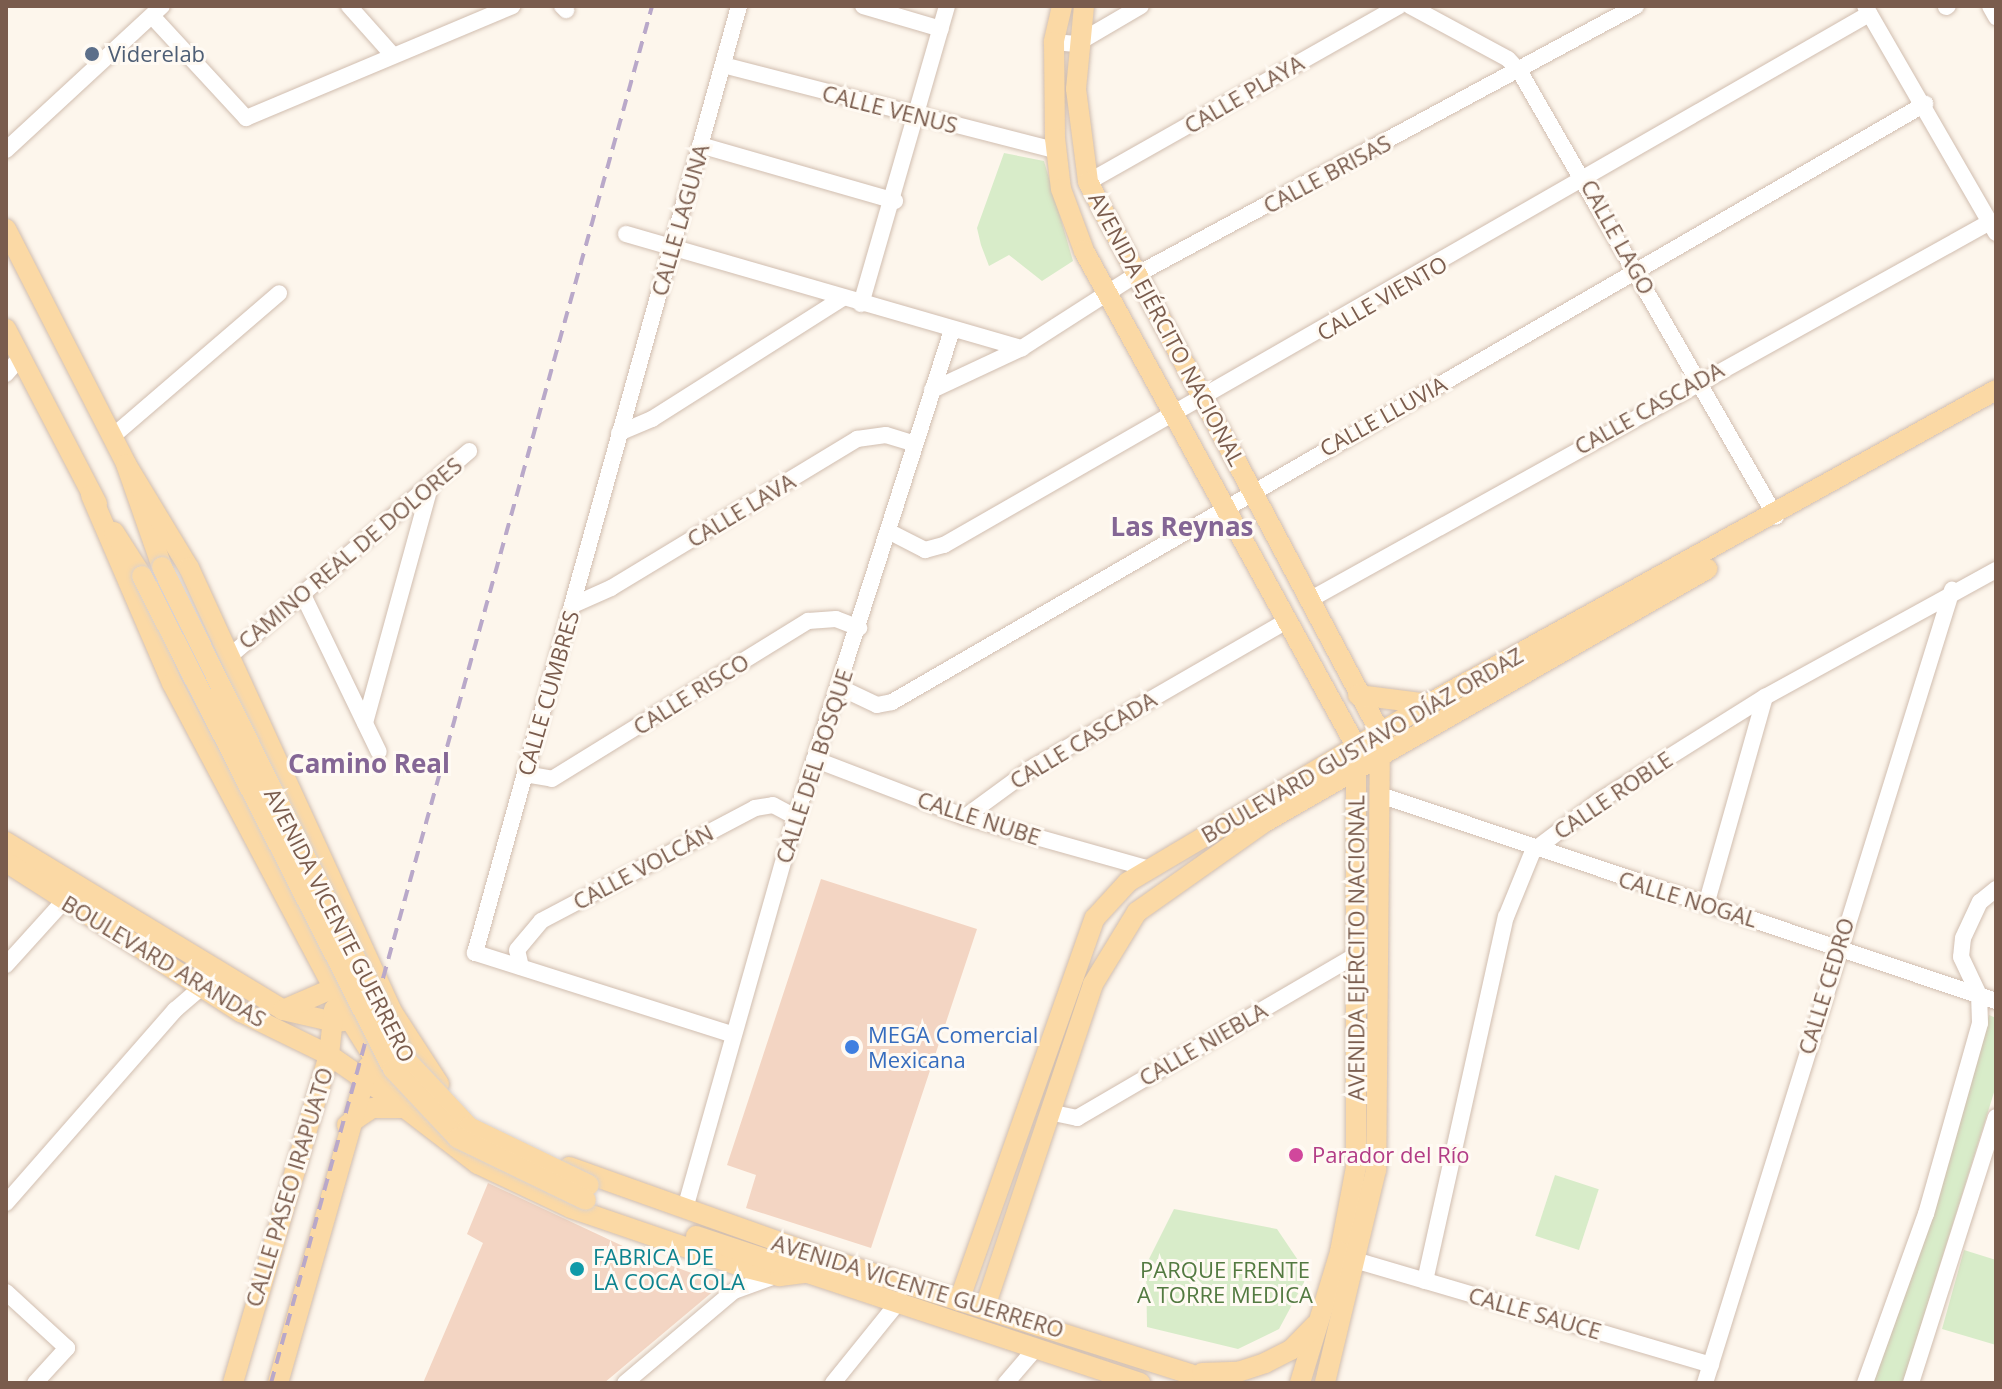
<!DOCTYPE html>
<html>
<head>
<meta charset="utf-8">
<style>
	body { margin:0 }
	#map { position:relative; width:2002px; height:1389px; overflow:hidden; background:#fdf6ec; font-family:"Open Sans",sans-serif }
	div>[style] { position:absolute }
	.green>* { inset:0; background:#d8ecc9; transform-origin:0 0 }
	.building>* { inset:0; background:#f3d5c3 }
	.roads { filter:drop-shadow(0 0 2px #d1beb0) drop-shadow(0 0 2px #d1beb0) }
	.minor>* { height:16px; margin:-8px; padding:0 8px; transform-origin:8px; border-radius:8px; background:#fff }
	.major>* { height:20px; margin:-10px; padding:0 10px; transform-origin:10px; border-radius:10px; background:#fbd9a5 }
	.rail>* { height:4px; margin-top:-2px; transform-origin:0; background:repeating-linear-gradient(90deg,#b9a8c9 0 12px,transparent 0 20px) }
	.bridges { filter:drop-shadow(0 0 2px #dad1cd) drop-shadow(0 0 2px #dad1cd) }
	.major-bridge>* { height:20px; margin:-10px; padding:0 10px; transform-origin:10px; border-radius:10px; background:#fbd9a5 }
	.dots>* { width:22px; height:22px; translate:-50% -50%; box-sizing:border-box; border:4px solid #fffaf3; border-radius:50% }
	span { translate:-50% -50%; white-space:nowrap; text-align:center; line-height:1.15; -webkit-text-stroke:6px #fffaf3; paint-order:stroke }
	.service-label { font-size:22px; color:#4e5e75 }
	.left { translate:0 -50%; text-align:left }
	.street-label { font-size:22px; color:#7a5c4d }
	.shop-label { font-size:22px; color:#366cbe }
	.hotel-label { font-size:22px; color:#b23c85 }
	.culture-label { font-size:22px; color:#0d838f }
	.park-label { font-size:22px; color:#537a41 }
	.quarter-label { font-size:26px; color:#846695; font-weight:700 }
	.frame { position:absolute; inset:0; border:8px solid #7a5c4d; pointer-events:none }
</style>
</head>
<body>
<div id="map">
	<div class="green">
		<div style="clip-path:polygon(1004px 153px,1044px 161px,1073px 261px,1042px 281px,1009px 255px,989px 266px,981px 245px,977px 228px)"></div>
		<div style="clip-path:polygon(1989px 1015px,1996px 1018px,1996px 1086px,1903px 1383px,1869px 1383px)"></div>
		<div style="left:1555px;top:1175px;width:46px;height:64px;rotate:18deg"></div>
		<div style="clip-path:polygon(1174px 1209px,1277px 1229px,1308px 1275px,1279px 1329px,1238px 1349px,1147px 1327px,1146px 1265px)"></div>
		<div style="clip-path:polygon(1964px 1250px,1996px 1260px,1996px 1345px,1942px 1329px)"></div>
	</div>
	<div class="building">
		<div style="clip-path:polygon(821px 879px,977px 929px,871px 1248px,746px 1208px,756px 1175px,727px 1165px)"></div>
		<div style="clip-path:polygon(488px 1183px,642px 1255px,722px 1284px,604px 1383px,423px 1383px,483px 1243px,467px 1234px)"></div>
	</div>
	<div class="roads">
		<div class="minor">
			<div style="left:349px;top:6px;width:62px;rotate:48.3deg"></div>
			<div style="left:562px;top:6px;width:6px;rotate:45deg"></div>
			<div style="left:863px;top:6px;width:81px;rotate:16.4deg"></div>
			<div style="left:1410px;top:6px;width:111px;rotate:28.4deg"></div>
			<div style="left:1508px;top:59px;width:18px;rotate:47deg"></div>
			<div style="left:1520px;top:72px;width:513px;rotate:60.09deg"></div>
			<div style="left:1865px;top:6px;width:262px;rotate:60deg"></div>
			<div style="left:1990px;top:6px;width:13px;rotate:61deg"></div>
			<div style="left:1946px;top:7px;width:2px;rotate:-27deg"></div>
			<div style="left:152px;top:16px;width:139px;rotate:47.3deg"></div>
			<div style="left:246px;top:118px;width:289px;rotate:-22.8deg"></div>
			<div style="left:1054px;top:42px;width:22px;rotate:5deg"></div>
			<div style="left:1076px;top:44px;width:75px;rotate:-30.3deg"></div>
			<div style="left:723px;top:65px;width:345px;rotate:14.4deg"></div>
			<div style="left:700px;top:145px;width:203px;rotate:16deg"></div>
			<div style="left:6px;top:150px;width:212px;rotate:-42.7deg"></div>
			<div style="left:1088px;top:182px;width:357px;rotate:-29.5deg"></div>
			<div style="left:626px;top:234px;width:412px;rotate:16.1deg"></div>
			<div style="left:861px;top:304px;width:310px;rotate:-73.9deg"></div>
			<div style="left:6px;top:374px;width:21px;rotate:-49deg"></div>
			<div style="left:932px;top:390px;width:99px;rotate:-25deg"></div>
			<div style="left:1022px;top:348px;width:133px;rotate:-32.7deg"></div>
			<div style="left:1134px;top:276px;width:570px;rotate:-28.27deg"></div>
			<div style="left:619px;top:433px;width:36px;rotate:-23deg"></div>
			<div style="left:652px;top:419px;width:226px;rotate:-32.4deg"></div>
			<div style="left:113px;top:436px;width:219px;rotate:-40.7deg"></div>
			<div style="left:888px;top:531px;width:42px;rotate:27.2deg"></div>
			<div style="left:925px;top:550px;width:20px;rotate:-15deg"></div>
			<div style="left:944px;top:545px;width:1067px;rotate:-29.86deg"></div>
			<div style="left:303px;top:595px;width:174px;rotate:64.2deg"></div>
			<div style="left:1311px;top:599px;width:777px;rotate:-29.04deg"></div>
			<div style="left:573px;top:605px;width:42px;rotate:-24.1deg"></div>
			<div style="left:611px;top:588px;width:288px;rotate:-31.2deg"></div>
			<div style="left:857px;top:439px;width:29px;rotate:-8deg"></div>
			<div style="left:886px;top:435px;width:27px;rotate:17deg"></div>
			<div style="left:230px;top:656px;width:315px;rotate:-40.6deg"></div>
			<div style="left:839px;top:687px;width:42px;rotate:25.3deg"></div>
			<div style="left:877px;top:705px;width:15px;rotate:-11deg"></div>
			<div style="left:892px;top:702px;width:1194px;rotate:-30.07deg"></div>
			<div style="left:365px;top:723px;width:241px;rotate:-74.6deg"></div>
			<div style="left:814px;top:759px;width:162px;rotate:21deg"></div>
			<div style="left:965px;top:817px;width:189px;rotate:15.7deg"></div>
			<div style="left:525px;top:774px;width:27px;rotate:10deg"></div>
			<div style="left:552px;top:779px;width:301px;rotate:-31.7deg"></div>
			<div style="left:808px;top:621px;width:28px;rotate:-4deg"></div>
			<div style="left:836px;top:619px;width:25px;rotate:21deg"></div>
			<div style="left:1380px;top:795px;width:650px;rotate:18.49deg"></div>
			<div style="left:965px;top:817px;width:83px;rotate:-36.2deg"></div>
			<div style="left:1032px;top:768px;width:296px;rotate:-30deg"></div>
			<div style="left:1706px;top:905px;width:216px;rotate:-74.2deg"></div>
			<div style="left:6px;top:965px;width:97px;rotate:-47.9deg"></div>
			<div style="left:521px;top:967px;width:17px;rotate:-103deg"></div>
			<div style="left:517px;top:950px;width:38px;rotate:-50deg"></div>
			<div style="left:541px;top:921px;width:242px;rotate:-27.8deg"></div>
			<div style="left:755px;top:808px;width:18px;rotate:-9deg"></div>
			<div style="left:773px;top:805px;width:26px;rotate:28deg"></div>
			<div style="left:731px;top:1034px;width:269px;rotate:-162.4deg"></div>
			<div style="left:475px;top:953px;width:983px;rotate:-74.42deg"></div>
			<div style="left:1049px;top:1112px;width:29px;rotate:12deg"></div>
			<div style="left:1077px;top:1118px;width:321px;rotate:-30.3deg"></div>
			<div style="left:6px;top:1203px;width:257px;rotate:-48.8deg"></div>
			<div style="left:175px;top:1010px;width:57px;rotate:-40.7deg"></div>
			<div style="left:686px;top:1205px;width:403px;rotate:-74.2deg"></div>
			<div style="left:796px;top:817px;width:511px;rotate:-72.24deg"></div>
			<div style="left:1358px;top:1261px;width:368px;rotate:16.4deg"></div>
			<div style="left:1425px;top:1281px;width:373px;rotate:-77.5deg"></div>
			<div style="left:1506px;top:917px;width:71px;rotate:-67.8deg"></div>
			<div style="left:1533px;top:851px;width:83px;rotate:-37.1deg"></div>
			<div style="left:1599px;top:801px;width:196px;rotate:-32.1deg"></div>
			<div style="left:1765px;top:697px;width:264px;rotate:-28.8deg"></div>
			<div style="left:6px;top:1292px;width:83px;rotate:42.6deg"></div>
			<div style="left:67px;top:1348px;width:47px;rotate:132.4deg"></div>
			<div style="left:625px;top:1383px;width:143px;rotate:-40.2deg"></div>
			<div style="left:734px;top:1291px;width:44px;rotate:-20.1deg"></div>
			<div style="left:833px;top:1383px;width:107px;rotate:-51.1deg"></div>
			<div style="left:1006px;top:1383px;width:46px;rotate:-49.4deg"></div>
			<div style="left:1705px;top:1383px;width:831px;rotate:-72.7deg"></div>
			<div style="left:1865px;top:1383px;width:180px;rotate:-70.2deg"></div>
			<div style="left:1926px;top:1214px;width:198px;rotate:-74.2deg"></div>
			<div style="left:1980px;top:1023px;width:28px;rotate:-92deg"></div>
			<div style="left:1979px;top:995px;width:42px;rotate:-115.3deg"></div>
			<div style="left:1961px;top:957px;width:19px;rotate:-84deg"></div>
			<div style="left:1963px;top:938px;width:40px;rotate:-65deg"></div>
			<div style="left:1980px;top:902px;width:21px;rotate:-39deg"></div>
			<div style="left:1911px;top:1383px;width:279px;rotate:-72.3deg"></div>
		</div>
		<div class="major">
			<div style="left:1062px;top:6px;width:37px;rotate:103deg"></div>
			<div style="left:1054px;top:42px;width:96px;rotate:89.4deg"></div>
			<div style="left:1055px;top:138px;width:51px;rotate:83.3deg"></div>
			<div style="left:1061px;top:189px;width:66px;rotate:69.6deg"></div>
			<div style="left:1084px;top:251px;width:565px;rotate:61.21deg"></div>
			<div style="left:1356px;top:746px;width:421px;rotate:90deg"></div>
			<div style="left:1356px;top:1167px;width:86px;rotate:100.7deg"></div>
			<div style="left:1340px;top:1252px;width:137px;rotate:107deg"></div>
			<div style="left:1084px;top:6px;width:83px;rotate:95.5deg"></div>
			<div style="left:1076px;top:89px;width:94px;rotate:82.6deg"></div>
			<div style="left:1088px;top:182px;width:623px;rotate:62.04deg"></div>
			<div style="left:1380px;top:732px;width:438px;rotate:90.5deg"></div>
			<div style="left:1376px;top:1170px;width:219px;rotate:103.5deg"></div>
			<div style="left:6px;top:229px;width:264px;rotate:62.9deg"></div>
			<div style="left:126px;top:464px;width:109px;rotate:70.7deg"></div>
			<div style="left:6px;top:329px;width:197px;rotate:62.5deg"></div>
			<div style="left:126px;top:464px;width:122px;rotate:58.8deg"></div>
			<div style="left:189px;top:568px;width:490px;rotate:65.4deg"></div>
			<div style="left:393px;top:1013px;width:85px;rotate:57.1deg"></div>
			<div style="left:91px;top:495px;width:205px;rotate:66.7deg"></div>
			<div style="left:172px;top:683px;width:382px;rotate:62.1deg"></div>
			<div style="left:351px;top:1021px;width:102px;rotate:58.2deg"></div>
			<div style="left:405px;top:1108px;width:92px;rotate:37.5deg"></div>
			<div style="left:478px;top:1164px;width:103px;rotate:25.3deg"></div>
			<div style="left:571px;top:1208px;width:182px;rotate:18.9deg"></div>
			<div style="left:743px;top:1267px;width:38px;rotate:14deg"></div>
			<div style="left:780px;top:1276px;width:26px;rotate:-7deg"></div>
			<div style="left:114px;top:532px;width:52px;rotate:57.5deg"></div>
			<div style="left:1358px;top:695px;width:71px;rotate:7.3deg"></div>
			<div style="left:6px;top:842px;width:324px;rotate:31.2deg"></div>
			<div style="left:283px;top:1010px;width:52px;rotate:13.2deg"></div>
			<div style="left:334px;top:1022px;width:28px;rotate:-6deg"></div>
			<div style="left:6px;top:862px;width:279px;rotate:32.6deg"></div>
			<div style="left:241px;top:1012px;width:98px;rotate:26deg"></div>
			<div style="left:329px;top:1055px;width:75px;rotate:34.7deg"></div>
			<div style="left:283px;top:1010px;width:68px;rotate:-23.5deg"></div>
			<div style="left:347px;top:1125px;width:30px;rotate:-34deg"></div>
			<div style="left:372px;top:1108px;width:33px"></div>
			<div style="left:569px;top:1167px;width:274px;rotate:19.6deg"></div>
			<div style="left:696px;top:1236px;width:468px;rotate:18.3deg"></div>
			<div style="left:815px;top:1255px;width:424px;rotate:17.6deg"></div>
			<div style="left:959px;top:1301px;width:406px;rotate:-70.5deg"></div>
			<div style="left:1095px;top:918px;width:49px;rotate:-47.5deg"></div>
			<div style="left:1128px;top:882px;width:349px;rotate:-30.7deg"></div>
			<div style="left:1428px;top:704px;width:649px;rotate:-28.93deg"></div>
			<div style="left:985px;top:1307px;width:341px;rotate:-71.5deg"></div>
			<div style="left:1093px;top:984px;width:84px;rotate:-58.6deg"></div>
			<div style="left:1137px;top:912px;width:154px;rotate:-35.2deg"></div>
			<div style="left:1263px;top:823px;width:512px;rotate:-29.77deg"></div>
			<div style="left:1202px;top:1373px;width:36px;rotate:-2deg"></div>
			<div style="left:1238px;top:1372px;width:28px;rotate:-18deg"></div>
			<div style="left:1265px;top:1363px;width:29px;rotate:-27deg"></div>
			<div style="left:1291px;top:1350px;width:35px;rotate:-46deg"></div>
			<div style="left:233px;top:1383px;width:342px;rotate:-73.7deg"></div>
			<div style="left:329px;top:1055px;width:46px;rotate:-83.8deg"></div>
			<div style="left:278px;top:1383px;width:329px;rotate:-74.1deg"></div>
		</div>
	</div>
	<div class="rail">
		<div style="left:271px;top:1383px;width:1429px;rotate:-74.53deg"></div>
	</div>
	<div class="bridges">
		<div class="major-bridge">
			<div style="left:162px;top:567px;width:550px;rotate:63.67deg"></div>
			<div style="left:406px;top:1060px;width:92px;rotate:46.8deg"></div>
			<div style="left:469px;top:1127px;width:133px;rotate:25.8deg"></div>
			<div style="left:142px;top:576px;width:553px;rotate:63.02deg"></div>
			<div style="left:393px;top:1069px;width:95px;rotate:46.7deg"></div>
			<div style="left:458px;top:1138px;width:142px;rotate:25.8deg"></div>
		</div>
	</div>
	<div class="dots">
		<div style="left:92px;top:54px;background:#5c6f8a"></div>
		<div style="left:852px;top:1047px;background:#3f7fe0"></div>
		<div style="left:1296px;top:1155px;background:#d1479c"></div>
		<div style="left:577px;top:1269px;background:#0f9aa8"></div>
	</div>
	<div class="service-label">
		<span class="left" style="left:108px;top:54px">Viderelab</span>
	</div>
	<div class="street-label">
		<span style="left:1244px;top:94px;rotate:-30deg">CALLE PLAYA</span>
		<span style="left:890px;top:109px;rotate:14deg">CALLE VENUS</span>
		<span style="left:1327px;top:174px;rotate:-28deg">CALLE BRISAS</span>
		<span style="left:680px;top:220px;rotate:-74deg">CALLE LAGUNA</span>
		<span style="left:1618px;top:237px;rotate:61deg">CALLE LAGO</span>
		<span style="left:1382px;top:298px;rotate:-30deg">CALLE VIENTO</span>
		<span style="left:1167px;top:329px;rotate:62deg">AVENIDA EJÉRCITO NACIONAL</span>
		<span style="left:1649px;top:408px;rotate:-29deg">CALLE CASCADA</span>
		<span style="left:1383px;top:416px;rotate:-29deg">CALLE LLUVIA</span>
		<span style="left:741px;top:510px;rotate:-31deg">CALLE LAVA</span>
		<span style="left:350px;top:553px;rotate:-40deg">CAMINO REAL DE DOLORES</span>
		<span style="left:548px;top:693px;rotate:-74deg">CALLE CUMBRES</span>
		<span style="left:691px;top:694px;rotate:-32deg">CALLE RISCO</span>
		<span style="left:1083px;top:740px;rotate:-31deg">CALLE CASCADA</span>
		<span style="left:1362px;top:745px;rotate:-30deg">BOULEVARD GUSTAVO DÍAZ ORDAZ</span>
		<span style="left:814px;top:766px;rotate:-72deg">CALLE DEL BOSQUE</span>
		<span style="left:1613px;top:795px;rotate:-34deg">CALLE ROBLE</span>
		<span style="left:979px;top:818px;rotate:18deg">CALLE NUBE</span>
		<span style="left:643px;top:867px;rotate:-28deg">CALLE VOLCÁN</span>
		<span style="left:1688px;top:899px;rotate:17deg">CALLE NOGAL</span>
		<span style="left:340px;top:925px;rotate:63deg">AVENIDA VICENTE GUERRERO</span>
		<span style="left:1356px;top:948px;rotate:-90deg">AVENIDA EJÉRCITO NACIONAL</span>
		<span style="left:164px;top:961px;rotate:31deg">BOULEVARD ARANDAS</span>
		<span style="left:1826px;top:986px;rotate:-73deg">CALLE CEDRO</span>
		<span style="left:1203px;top:1044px;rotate:-30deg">CALLE NIEBLA</span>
		<span style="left:289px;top:1187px;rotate:-73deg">CALLE PASEO IRAPUATO</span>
		<span style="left:918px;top:1286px;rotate:17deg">AVENIDA VICENTE GUERRERO</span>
		<span style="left:1535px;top:1313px;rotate:16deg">CALLE SAUCE</span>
	</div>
	<div class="shop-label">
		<span class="left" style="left:868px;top:1047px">MEGA Comercial<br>Mexicana</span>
	</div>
	<div class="hotel-label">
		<span class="left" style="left:1312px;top:1155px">Parador del Río</span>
	</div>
	<div class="culture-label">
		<span class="left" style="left:593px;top:1269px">FABRICA DE<br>LA COCA COLA</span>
	</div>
	<div class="park-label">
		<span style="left:1225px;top:1282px">PARQUE FRENTE<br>A TORRE MEDICA</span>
	</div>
	<div class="quarter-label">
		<span style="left:1182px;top:527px">Las Reynas</span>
		<span style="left:369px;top:764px">Camino Real</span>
	</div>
	<div class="frame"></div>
</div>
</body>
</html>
